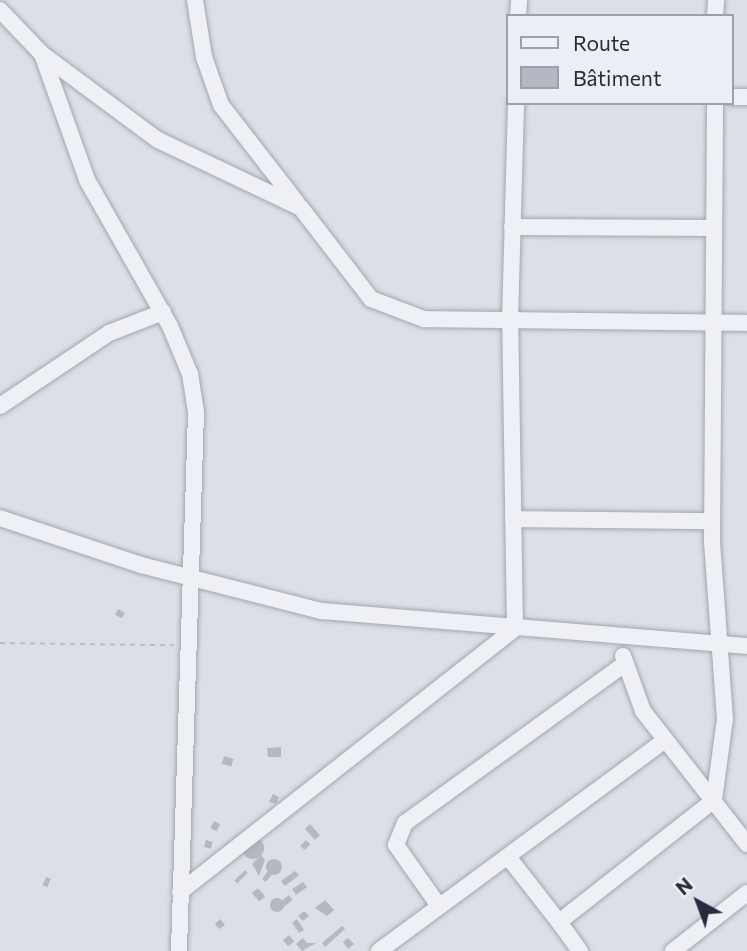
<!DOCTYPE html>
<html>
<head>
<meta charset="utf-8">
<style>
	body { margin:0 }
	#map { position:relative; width:747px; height:951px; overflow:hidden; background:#dcdfe6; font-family:Commissioner,sans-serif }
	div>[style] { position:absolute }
	.building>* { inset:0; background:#b4b8c3; transform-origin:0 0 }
	.round { border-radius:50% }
	.path>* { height:2px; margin-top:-1px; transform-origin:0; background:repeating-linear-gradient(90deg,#bbbdc5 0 5px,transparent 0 10px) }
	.roads { filter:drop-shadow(0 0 2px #a2a6b0) drop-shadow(0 0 2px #a2a6b0) }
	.minor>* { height:16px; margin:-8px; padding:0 8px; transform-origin:8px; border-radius:8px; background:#eff0f5 }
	span { translate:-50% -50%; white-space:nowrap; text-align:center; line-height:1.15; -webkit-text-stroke:6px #ebeef4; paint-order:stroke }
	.legend { position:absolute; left:506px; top:14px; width:228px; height:91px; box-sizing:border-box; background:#ebeef4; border:2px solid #9ca0aa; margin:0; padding:9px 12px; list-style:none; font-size:21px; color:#262c3c }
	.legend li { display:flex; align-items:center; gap:14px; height:35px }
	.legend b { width:35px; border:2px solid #9ca0aa }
	.north { position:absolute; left:663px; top:867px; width:70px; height:70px; -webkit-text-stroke:5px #ebeef4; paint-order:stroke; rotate:319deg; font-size:19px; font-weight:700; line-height:28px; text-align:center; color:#262c3c }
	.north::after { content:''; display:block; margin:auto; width:24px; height:32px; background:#262c3c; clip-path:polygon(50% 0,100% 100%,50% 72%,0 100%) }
</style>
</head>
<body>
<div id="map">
	<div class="building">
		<div style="clip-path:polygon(118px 609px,125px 613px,122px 618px,115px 615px)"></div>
		<div style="clip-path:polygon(281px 747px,281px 757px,268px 757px,267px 748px)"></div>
		<div style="left:224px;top:756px;width:10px;height:8px;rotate:17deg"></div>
		<div style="clip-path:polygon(273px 794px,279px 797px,276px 804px,269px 802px)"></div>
		<div style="left:214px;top:821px;width:7px;height:8px;rotate:27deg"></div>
		<div style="left:310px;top:824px;width:15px;height:7px;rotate:48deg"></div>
		<div class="round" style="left:242px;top:837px;width:22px;height:22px"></div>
		<div style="left:206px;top:840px;width:7px;height:7px;rotate:16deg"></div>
		<div style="left:306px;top:840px;width:6px;height:8px;rotate:45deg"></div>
		<div style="clip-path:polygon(261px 855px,265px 860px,259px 876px,252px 864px)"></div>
		<div class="round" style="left:266px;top:859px;width:16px;height:16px"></div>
		<div style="left:245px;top:870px;width:4px;height:15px;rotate:45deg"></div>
		<div style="left:268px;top:871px;width:5px;height:10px;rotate:37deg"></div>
		<div style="clip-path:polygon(295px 871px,299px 875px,285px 886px,281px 881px)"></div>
		<div style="left:46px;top:877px;width:5px;height:9px;rotate:22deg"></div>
		<div style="clip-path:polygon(303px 882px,307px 887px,296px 895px,292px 889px)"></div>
		<div style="left:258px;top:888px;width:11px;height:8px;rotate:49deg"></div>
		<div style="left:289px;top:895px;width:6px;height:12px;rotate:51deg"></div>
		<div class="round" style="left:270px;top:898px;width:14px;height:14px"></div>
		<div style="clip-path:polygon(325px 900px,334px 910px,327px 916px,315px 908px)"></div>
		<div style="clip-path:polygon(304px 911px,309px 916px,303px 921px,298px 916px)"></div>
		<div style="clip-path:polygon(220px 919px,225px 925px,219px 929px,215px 924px)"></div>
		<div style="clip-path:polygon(297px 919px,304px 930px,299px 933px,292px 923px)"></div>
		<div style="clip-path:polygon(342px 926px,345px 929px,325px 947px,322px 943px)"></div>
		<div style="left:289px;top:935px;width:8px;height:8px;rotate:50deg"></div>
		<div style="clip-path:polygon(303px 938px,307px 943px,316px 943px,302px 951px,296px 944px)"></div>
		<div style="clip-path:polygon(348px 938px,354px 944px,348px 949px,343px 942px)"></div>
	</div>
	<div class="path">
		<div style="left:0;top:643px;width:174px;rotate:0.7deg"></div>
	</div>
	<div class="roads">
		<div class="minor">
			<div style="left:195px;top:0;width:58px;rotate:81deg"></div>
			<div style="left:204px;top:57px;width:51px;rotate:70.5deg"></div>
			<div style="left:221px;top:105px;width:124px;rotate:52.2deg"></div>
			<div style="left:0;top:10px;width:61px;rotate:46.3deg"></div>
			<div style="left:42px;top:54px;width:144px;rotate:36.6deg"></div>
			<div style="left:158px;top:140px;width:158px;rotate:25.4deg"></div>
			<div style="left:301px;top:208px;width:115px;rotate:52.4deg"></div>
			<div style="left:371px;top:299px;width:57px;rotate:20.7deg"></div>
			<div style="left:424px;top:319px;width:323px;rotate:0.7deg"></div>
			<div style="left:518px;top:16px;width:16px;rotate:-86deg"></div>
			<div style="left:715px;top:16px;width:16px;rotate:-86deg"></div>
			<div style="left:42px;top:54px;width:134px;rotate:70.3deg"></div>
			<div style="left:87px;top:180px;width:168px;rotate:60.4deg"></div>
			<div style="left:170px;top:326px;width:52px;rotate:67.4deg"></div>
			<div style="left:190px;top:374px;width:39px;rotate:81deg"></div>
			<div style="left:196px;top:413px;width:538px;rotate:91.81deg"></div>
			<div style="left:731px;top:97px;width:16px"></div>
			<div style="left:512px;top:227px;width:202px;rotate:0.3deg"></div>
			<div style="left:0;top:406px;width:131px;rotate:-33.8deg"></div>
			<div style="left:109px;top:333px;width:58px;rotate:-21.3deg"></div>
			<div style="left:0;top:518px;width:149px;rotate:18.4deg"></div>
			<div style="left:141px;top:565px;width:186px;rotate:14.3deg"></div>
			<div style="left:321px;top:611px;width:427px;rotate:4.7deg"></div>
			<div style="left:513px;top:519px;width:199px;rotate:0.6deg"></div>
			<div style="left:623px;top:656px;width:59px;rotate:70deg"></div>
			<div style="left:643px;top:711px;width:169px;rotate:52deg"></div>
			<div style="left:509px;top:858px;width:81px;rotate:52deg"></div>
			<div style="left:559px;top:922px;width:197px;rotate:-38.2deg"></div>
			<div style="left:714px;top:800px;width:82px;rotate:-82.3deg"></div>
			<div style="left:725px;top:719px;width:178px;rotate:-94.2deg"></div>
			<div style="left:712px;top:541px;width:438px;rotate:-89.6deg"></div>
			<div style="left:180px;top:892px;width:427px;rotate:-38.2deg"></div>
			<div style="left:515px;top:628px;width:308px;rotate:-90.9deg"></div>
			<div style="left:510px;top:320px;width:217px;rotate:-88.4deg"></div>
			<div style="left:439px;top:906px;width:75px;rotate:-125.2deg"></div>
			<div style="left:396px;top:845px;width:24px;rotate:-68deg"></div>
			<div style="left:405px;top:823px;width:271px;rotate:-35.9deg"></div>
			<div style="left:559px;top:922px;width:36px;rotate:54deg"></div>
			<div style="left:379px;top:951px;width:355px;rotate:-36.4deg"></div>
			<div style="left:673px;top:951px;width:94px;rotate:-38.1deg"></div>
		</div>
	</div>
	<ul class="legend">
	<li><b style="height:9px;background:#eff0f5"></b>Route</li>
	<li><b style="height:19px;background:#b4b8c3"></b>Bâtiment</li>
	</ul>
	<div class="north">N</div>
</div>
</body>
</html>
